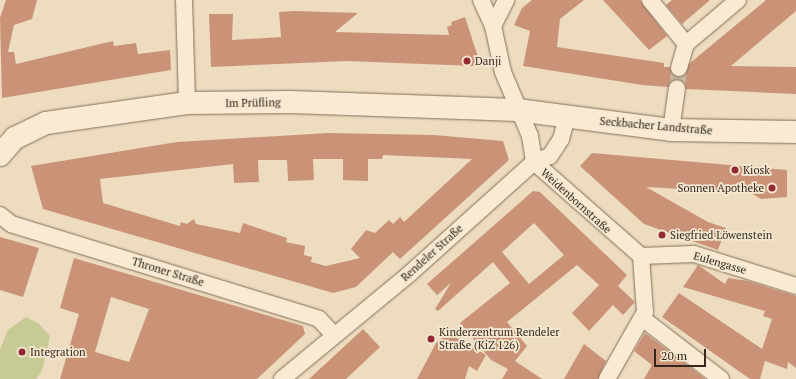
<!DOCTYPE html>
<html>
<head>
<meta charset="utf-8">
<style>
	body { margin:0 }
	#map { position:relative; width:796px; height:379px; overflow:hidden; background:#eddcc0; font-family:"PT Serif",serif }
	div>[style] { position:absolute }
	.green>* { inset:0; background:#c8ca95 }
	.building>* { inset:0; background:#ca9377 }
	.street-tunnel>* { height:16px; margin-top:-8px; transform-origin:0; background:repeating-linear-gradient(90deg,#c8b89f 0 16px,transparent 0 24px) }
	.roads { filter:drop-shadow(0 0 1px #856d59) drop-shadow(0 0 1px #856d59) }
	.street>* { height:16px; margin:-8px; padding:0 8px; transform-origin:8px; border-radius:8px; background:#f8ead3 }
	.secondary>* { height:22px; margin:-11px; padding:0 11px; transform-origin:11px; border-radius:11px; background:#f8ead3 }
	.dots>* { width:11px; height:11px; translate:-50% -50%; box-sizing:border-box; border:2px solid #f4e7d0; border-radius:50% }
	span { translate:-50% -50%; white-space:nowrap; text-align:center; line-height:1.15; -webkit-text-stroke:3.5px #f4e7d0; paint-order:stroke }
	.poi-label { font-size:11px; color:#35271d }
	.left { translate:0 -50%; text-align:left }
	.right { translate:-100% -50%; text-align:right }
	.street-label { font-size:11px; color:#35271d }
	.scale { position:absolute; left:654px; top:349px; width:52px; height:18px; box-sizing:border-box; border:2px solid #35271d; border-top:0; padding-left:5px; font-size:12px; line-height:14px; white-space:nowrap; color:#35271d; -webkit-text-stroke:3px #f4e7d0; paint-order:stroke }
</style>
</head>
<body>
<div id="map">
	<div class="green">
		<div style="clip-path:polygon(26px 317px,38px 323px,50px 336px,42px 371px,36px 379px,0 379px,0 349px,8px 330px)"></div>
	</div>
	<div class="building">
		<div style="clip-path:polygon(6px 0,37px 0,32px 19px,14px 25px,8px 52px,14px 52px,16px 64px,113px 41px,114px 46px,136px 43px,138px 54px,170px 50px,171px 70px,2px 98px,0 18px)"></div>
		<div style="clip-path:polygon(532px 0,584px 0,560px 19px,557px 47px,664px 63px,664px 67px,670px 67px,672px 75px,681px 77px,690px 63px,766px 0,796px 0,796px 11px,731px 66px,796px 67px,796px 94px,686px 89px,678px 79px,668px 87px,642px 85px,523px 66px,530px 31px,514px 25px,522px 8px)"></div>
		<div style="clip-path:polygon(603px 0,640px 0,667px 36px,649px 50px)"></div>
		<div style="clip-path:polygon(672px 0,710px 0,682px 24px,666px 5px)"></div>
		<div style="clip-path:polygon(295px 11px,358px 13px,335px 32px,449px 35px,447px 27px,452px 25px,451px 22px,465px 17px,479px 60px,474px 66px,347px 61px,211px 67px,209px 14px,233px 14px,232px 40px,281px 37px,279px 12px)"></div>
		<div style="clip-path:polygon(evenodd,328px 133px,434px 135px,503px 141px,509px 160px,400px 259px,393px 252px,356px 287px,333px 293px,43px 209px,31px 166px,177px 142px,328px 133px,383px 155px,472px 159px,404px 222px,400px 217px,393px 224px,389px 220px,375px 233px,366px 230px,351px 249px,360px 258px,326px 266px,311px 262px,312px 257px,304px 255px,305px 246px,286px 242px,287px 238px,243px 223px,240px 233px,196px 224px,194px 219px,187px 224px,181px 222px,180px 226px,103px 203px,100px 179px,233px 164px,234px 183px,259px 182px,258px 160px,287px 160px,288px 181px,314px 180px,313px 159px,343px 159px,343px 180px,368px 181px,368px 159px,382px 159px,383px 155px)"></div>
		<div style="clip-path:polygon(592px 153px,787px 170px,787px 197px,761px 199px,751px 193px,646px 187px,708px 222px,726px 228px,718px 250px,644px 224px,580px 166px)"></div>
		<div style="clip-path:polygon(evenodd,533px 191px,540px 192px,627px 275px,618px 286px,635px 302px,623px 315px,613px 305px,589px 331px,572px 313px,599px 285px,577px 265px,507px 322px,527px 346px,515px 361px,542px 379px,502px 379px,508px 369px,491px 360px,460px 323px,510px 283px,493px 262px,438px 311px,435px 309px,451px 283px,437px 295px,427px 284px,533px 191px,534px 223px,564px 255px,529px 284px,502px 252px,534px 223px)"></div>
		<div style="clip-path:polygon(0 237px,39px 248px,23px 297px,0 290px)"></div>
		<div style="clip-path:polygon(evenodd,74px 258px,303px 326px,305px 334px,257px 379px,60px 379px,79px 314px,60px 308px,74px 258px,111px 297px,149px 309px,129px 362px,95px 352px,111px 297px)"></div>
		<div style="clip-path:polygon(698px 265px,725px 284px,728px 278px,748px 281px,796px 296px,796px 368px,788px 362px,787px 369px,765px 361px,760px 379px,750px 379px,662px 317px,679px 293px,762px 349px,772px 319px,763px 316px,765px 311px,683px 287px)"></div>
		<div style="clip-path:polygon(363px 329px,380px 347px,346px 379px,309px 379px)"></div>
		<div style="clip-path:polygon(448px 333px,486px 355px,477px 371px,469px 366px,465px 379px,417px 379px,436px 343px)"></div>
		<div style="clip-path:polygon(645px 333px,682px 361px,705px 379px,644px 379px,652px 365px,634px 351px)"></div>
		<div style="clip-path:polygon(584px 344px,606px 361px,598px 379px,564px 379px)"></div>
	</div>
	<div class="street-tunnel">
		<div style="left:677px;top:88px;width:20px;rotate:-84deg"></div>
	</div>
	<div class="roads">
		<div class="street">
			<div style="left:184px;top:0;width:103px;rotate:88.3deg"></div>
			<div style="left:481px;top:0;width:29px;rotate:65deg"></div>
			<div style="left:493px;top:26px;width:47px;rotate:77.7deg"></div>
			<div style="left:503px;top:72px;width:69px;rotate:67.1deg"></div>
			<div style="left:530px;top:136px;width:26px;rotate:81deg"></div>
			<div style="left:534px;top:162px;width:142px;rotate:41.3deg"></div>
			<div style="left:650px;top:0;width:57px;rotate:50.7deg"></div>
			<div style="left:493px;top:26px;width:29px;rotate:-63deg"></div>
			<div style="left:679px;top:68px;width:25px;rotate:-74deg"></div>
			<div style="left:686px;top:44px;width:68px;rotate:-40.2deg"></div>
			<div style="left:671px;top:130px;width:42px;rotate:-81.9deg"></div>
			<div style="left:0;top:215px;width:14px;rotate:39deg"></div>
			<div style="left:11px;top:224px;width:322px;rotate:17.1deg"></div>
			<div style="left:319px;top:319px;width:21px;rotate:47deg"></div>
			<div style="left:641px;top:256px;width:53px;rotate:-2.2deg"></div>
			<div style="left:694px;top:254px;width:107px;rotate:17.4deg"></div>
			<div style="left:642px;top:318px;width:100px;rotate:37.7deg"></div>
			<div style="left:282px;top:379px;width:162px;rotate:-39.5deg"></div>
			<div style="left:407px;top:276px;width:171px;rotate:-41.9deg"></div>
			<div style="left:534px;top:162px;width:17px;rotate:-21deg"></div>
			<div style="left:550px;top:156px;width:20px;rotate:-57deg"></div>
			<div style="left:561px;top:139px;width:23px;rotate:-75deg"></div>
			<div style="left:607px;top:379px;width:77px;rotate:-60.4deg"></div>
			<div style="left:645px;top:312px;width:56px;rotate:-94.1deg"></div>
		</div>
		<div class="secondary">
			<div style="left:0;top:155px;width:23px;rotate:-49deg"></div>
			<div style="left:15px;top:138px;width:34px;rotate:-26deg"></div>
			<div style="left:46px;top:123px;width:142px;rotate:-8.1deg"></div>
			<div style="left:187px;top:103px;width:103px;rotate:-0.6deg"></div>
			<div style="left:290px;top:102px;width:173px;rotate:2deg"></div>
			<div style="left:463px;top:108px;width:54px;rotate:2.1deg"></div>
			<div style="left:517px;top:110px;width:155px;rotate:7.4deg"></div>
			<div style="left:671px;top:130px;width:125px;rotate:0.9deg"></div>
		</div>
	</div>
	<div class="dots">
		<div style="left:467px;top:61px;background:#932a33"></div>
		<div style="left:735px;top:170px;background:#932a33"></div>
		<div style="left:772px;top:188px;background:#932a33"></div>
		<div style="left:662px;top:235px;background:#932a33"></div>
		<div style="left:431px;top:339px;background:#932a33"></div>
		<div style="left:22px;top:352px;background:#932a33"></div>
	</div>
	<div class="poi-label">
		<span class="left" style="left:475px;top:61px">Danji</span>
		<span class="left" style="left:743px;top:170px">Kiosk</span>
		<span class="right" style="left:764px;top:188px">Sonnen Apotheke</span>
		<span class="left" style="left:670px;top:235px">Siegfried Löwenstein</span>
		<span class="left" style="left:439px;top:339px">Kinderzentrum Rendeler<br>Straße (KiZ 126)</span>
		<span class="left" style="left:30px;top:352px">Integration</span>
	</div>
	<div class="street-label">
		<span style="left:253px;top:103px;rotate:-1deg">Im Prüfling</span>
		<span style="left:656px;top:126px;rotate:5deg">Seckbacher Landstraße</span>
		<span style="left:576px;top:201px;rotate:42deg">Weidenbornstraße</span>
		<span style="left:432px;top:253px;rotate:-42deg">Rendeler Straße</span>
		<span style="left:720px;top:263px;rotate:16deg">Eulengasse</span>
		<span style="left:168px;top:272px;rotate:17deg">Throner Straße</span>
	</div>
	<div class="scale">20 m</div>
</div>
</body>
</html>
